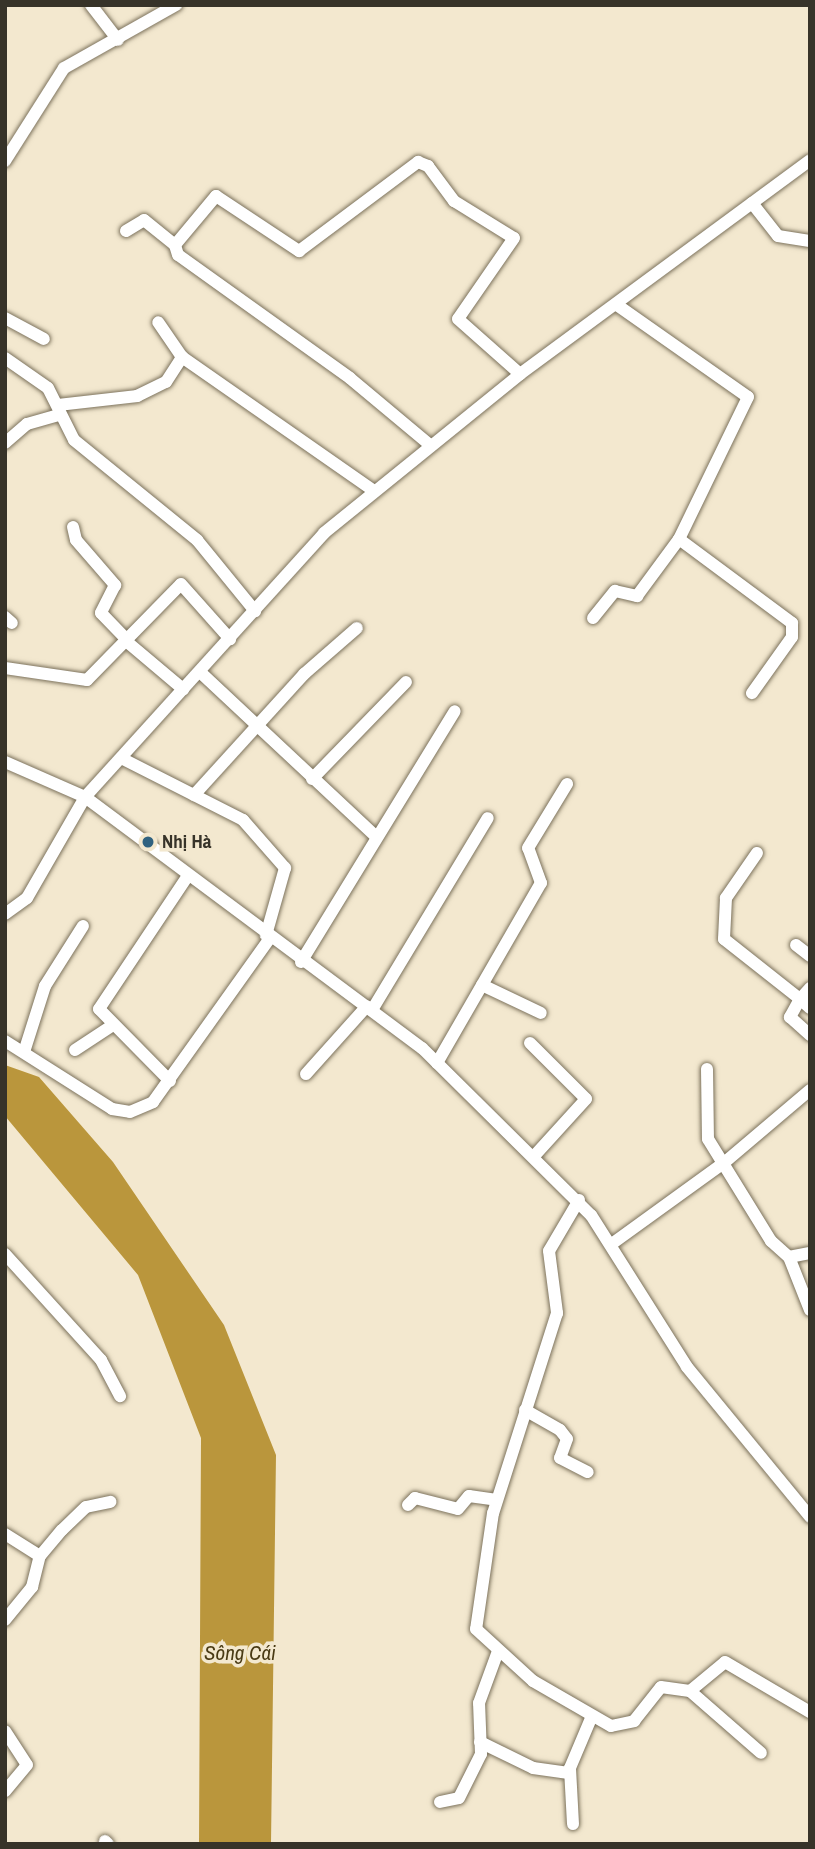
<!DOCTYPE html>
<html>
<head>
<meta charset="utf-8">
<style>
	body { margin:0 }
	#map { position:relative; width:815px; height:1849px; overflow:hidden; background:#f3e8cf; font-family:"Archivo Narrow",sans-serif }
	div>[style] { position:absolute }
	.water>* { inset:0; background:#ba963c }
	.roads { filter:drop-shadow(0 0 2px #7c725c) drop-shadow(0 0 2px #7c725c) }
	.minor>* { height:12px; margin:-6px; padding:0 6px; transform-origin:6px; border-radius:6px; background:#fff }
	.dots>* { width:19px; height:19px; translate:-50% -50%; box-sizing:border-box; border:4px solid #f3e8cf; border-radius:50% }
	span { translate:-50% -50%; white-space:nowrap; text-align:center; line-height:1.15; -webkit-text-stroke:7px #f3e8cf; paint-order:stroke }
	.poi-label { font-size:19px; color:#373329; font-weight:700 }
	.left { translate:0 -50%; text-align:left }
	.water-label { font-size:21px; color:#493a14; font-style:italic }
	.frame { position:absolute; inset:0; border:7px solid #373329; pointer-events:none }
</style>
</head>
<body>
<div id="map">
	<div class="water">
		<div style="clip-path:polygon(5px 1065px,39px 1077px,113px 1162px,224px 1325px,276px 1455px,271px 1844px,199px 1844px,201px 1438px,138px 1275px,5px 1116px)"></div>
	</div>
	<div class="roads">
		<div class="minor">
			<div style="left:91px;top:5px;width:44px;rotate:52.4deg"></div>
			<div style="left:5px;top:161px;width:110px;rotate:-57.6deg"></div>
			<div style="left:64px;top:68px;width:129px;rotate:-29.4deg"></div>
			<div style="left:752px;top:203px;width:42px;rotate:51.8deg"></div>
			<div style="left:778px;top:236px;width:32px;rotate:9deg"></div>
			<div style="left:126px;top:231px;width:21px;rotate:-31deg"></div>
			<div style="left:144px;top:220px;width:40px;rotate:39deg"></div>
			<div style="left:617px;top:305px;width:160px;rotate:35.1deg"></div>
			<div style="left:748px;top:397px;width:158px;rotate:115.9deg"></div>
			<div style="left:679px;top:539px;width:141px;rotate:36.6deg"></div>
			<div style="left:792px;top:623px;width:14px;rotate:90deg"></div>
			<div style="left:792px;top:637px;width:69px;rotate:125.5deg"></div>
			<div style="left:5px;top:318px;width:44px;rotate:28.3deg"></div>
			<div style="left:182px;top:357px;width:234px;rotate:34.9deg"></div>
			<div style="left:5px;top:358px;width:52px;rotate:34.9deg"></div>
			<div style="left:48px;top:388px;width:58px;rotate:63.4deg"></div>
			<div style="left:74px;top:440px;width:159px;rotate:39.1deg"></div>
			<div style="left:197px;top:540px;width:92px;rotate:50.8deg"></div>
			<div style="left:58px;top:405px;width:80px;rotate:-6.5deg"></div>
			<div style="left:137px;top:396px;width:32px;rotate:-26deg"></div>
			<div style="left:166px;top:382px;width:30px;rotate:-57deg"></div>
			<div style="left:182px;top:357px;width:42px;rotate:-124.4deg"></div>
			<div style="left:5px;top:443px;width:29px;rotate:-41deg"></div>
			<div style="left:27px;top:424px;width:32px;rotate:-16deg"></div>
			<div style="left:430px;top:445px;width:104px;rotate:-140.1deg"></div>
			<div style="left:350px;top:378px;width:211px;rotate:-144.4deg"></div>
			<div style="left:178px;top:255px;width:10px;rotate:-107deg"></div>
			<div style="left:175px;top:245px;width:64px;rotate:-50.1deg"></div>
			<div style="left:216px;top:196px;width:100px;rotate:33.5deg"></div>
			<div style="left:299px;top:251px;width:149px;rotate:-36.8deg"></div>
			<div style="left:418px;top:162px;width:11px;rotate:22deg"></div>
			<div style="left:428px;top:166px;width:44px;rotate:53.4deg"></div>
			<div style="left:454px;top:201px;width:70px;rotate:31.7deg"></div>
			<div style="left:514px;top:238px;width:98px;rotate:124.7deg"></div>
			<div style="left:458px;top:319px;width:83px;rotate:41.6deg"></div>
			<div style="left:73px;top:527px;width:13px;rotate:77deg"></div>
			<div style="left:76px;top:540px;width:60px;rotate:49.1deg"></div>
			<div style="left:115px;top:585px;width:31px;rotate:117deg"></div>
			<div style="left:101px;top:613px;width:37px;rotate:46deg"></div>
			<div style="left:5px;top:617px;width:9px;rotate:41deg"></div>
			<div style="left:593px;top:618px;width:35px;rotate:-51deg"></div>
			<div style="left:615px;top:591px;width:23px;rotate:13deg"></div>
			<div style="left:637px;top:596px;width:71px;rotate:-53.6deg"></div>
			<div style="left:126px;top:641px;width:75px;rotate:40.1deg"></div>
			<div style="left:5px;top:668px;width:83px;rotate:8.3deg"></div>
			<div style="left:87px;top:680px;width:134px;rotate:-45.6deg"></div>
			<div style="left:181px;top:584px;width:74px;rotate:48.3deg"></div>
			<div style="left:200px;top:672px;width:240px;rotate:43.1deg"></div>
			<div style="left:121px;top:758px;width:137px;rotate:26.9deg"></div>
			<div style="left:243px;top:820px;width:64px;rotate:48.8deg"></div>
			<div style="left:285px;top:868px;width:70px;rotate:105.8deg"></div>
			<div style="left:5px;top:762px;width:87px;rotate:23.6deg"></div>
			<div style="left:85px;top:797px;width:420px;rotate:36.7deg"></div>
			<div style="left:422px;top:1048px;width:238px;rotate:44.7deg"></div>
			<div style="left:591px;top:1215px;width:180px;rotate:57.7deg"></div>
			<div style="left:687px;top:1367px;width:194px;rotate:50.6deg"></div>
			<div style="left:312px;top:779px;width:135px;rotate:-45.9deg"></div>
			<div style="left:194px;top:795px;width:164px;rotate:-47.7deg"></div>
			<div style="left:304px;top:674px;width:70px;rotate:-41deg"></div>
			<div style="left:757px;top:853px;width:55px;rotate:124.6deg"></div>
			<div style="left:726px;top:898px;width:41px;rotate:92.8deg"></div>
			<div style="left:724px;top:939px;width:97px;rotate:38.3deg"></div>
			<div style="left:800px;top:999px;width:21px;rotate:119deg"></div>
			<div style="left:790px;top:1017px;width:27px;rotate:42deg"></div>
			<div style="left:5px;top:914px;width:27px;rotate:-36deg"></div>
			<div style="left:27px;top:898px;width:116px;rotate:-60.1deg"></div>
			<div style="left:85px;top:797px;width:356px;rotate:-47.8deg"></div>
			<div style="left:324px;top:533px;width:252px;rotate:-39deg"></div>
			<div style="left:520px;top:374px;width:360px;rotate:-36.4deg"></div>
			<div style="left:796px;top:945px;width:18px;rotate:38deg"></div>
			<div style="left:301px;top:962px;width:294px;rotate:-58.5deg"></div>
			<div style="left:482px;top:985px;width:65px;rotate:25.4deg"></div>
			<div style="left:810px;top:988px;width:15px;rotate:132deg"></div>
			<div style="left:800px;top:999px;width:13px;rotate:42deg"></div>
			<div style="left:372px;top:1010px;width:224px;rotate:-58.9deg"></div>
			<div style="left:5px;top:1041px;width:127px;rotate:32.4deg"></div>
			<div style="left:112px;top:1109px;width:18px;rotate:9deg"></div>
			<div style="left:130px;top:1112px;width:25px;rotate:-23deg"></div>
			<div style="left:153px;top:1102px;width:201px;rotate:-54.5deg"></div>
			<div style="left:530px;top:1043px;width:79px;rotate:45deg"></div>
			<div style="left:586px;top:1099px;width:76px;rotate:132.3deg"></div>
			<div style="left:25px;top:1049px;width:66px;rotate:-72.4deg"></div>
			<div style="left:45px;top:986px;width:71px;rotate:-57.7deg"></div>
			<div style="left:75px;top:1050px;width:45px;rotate:-33.3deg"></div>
			<div style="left:437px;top:1063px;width:208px;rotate:-60deg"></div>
			<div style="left:541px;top:883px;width:37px;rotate:-110deg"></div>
			<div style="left:528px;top:848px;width:75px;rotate:-58.6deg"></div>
			<div style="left:707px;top:1069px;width:70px;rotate:89.2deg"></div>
			<div style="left:708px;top:1139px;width:120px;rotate:58.3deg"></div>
			<div style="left:771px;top:1241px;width:24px;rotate:42deg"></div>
			<div style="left:789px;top:1257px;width:21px;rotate:-11deg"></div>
			<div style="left:306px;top:1074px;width:91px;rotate:-48.1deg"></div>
			<div style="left:170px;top:1081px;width:101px;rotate:-134.6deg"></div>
			<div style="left:99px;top:1009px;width:159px;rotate:-56.3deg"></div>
			<div style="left:579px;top:1200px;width:59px;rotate:120.5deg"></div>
			<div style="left:549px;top:1251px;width:63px;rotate:82.6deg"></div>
			<div style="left:557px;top:1313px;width:210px;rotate:107.7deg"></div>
			<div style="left:493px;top:1513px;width:117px;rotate:98.3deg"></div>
			<div style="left:476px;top:1629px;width:77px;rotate:42.4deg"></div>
			<div style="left:533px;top:1681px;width:90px;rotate:30deg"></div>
			<div style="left:611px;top:1726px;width:24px;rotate:-12deg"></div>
			<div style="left:634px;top:1721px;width:43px;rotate:-51.5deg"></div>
			<div style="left:661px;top:1687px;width:29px;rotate:8deg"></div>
			<div style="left:690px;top:1691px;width:45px;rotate:-39.6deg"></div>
			<div style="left:725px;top:1662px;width:99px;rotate:30.5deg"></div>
			<div style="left:613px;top:1243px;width:138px;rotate:-35.9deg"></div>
			<div style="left:725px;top:1162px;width:111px;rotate:-40.3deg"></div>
			<div style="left:5px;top:1254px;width:143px;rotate:47.8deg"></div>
			<div style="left:101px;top:1360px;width:41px;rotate:62.2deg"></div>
			<div style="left:789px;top:1257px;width:57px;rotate:68.4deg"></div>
			<div style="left:525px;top:1410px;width:40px;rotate:29.7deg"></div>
			<div style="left:560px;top:1430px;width:11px;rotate:52deg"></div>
			<div style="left:567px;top:1439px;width:20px;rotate:110deg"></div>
			<div style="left:560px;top:1458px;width:31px;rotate:27deg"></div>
			<div style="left:408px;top:1505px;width:10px;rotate:-45deg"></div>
			<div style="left:415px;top:1498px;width:44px;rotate:14.3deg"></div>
			<div style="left:458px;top:1509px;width:17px;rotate:-50deg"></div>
			<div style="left:469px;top:1496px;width:28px;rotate:8deg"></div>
			<div style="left:5px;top:1534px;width:41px;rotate:32.2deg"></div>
			<div style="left:5px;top:1620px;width:43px;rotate:-50.7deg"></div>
			<div style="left:32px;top:1587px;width:32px;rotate:-76deg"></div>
			<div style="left:40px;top:1556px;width:34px;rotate:-50deg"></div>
			<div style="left:62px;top:1530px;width:33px;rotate:-44deg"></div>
			<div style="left:86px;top:1507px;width:25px;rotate:-12deg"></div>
			<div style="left:690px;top:1691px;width:94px;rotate:41.1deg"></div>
			<div style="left:5px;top:1731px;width:40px;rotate:57.1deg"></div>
			<div style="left:27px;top:1765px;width:34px;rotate:130deg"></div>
			<div style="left:480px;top:1742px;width:59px;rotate:26.1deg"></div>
			<div style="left:533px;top:1768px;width:36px;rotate:8deg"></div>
			<div style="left:440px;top:1802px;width:19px;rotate:-12deg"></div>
			<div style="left:459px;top:1798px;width:49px;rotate:-63.4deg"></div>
			<div style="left:481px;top:1754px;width:51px;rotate:-92.2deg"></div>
			<div style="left:479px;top:1703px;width:55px;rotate:-69.9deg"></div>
			<div style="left:573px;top:1824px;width:56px;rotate:-93.1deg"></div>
			<div style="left:570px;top:1768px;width:56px;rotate:-67.1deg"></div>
			<div style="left:105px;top:1841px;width:4px;rotate:45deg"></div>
		</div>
	</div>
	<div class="dots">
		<div style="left:148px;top:842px;background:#306280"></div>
	</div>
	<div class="poi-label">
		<span class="left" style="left:162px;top:842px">Nhị Hà</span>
	</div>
	<div class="water-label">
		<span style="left:240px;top:1653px">Sông Cái</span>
	</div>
	<div class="frame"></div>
</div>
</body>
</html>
